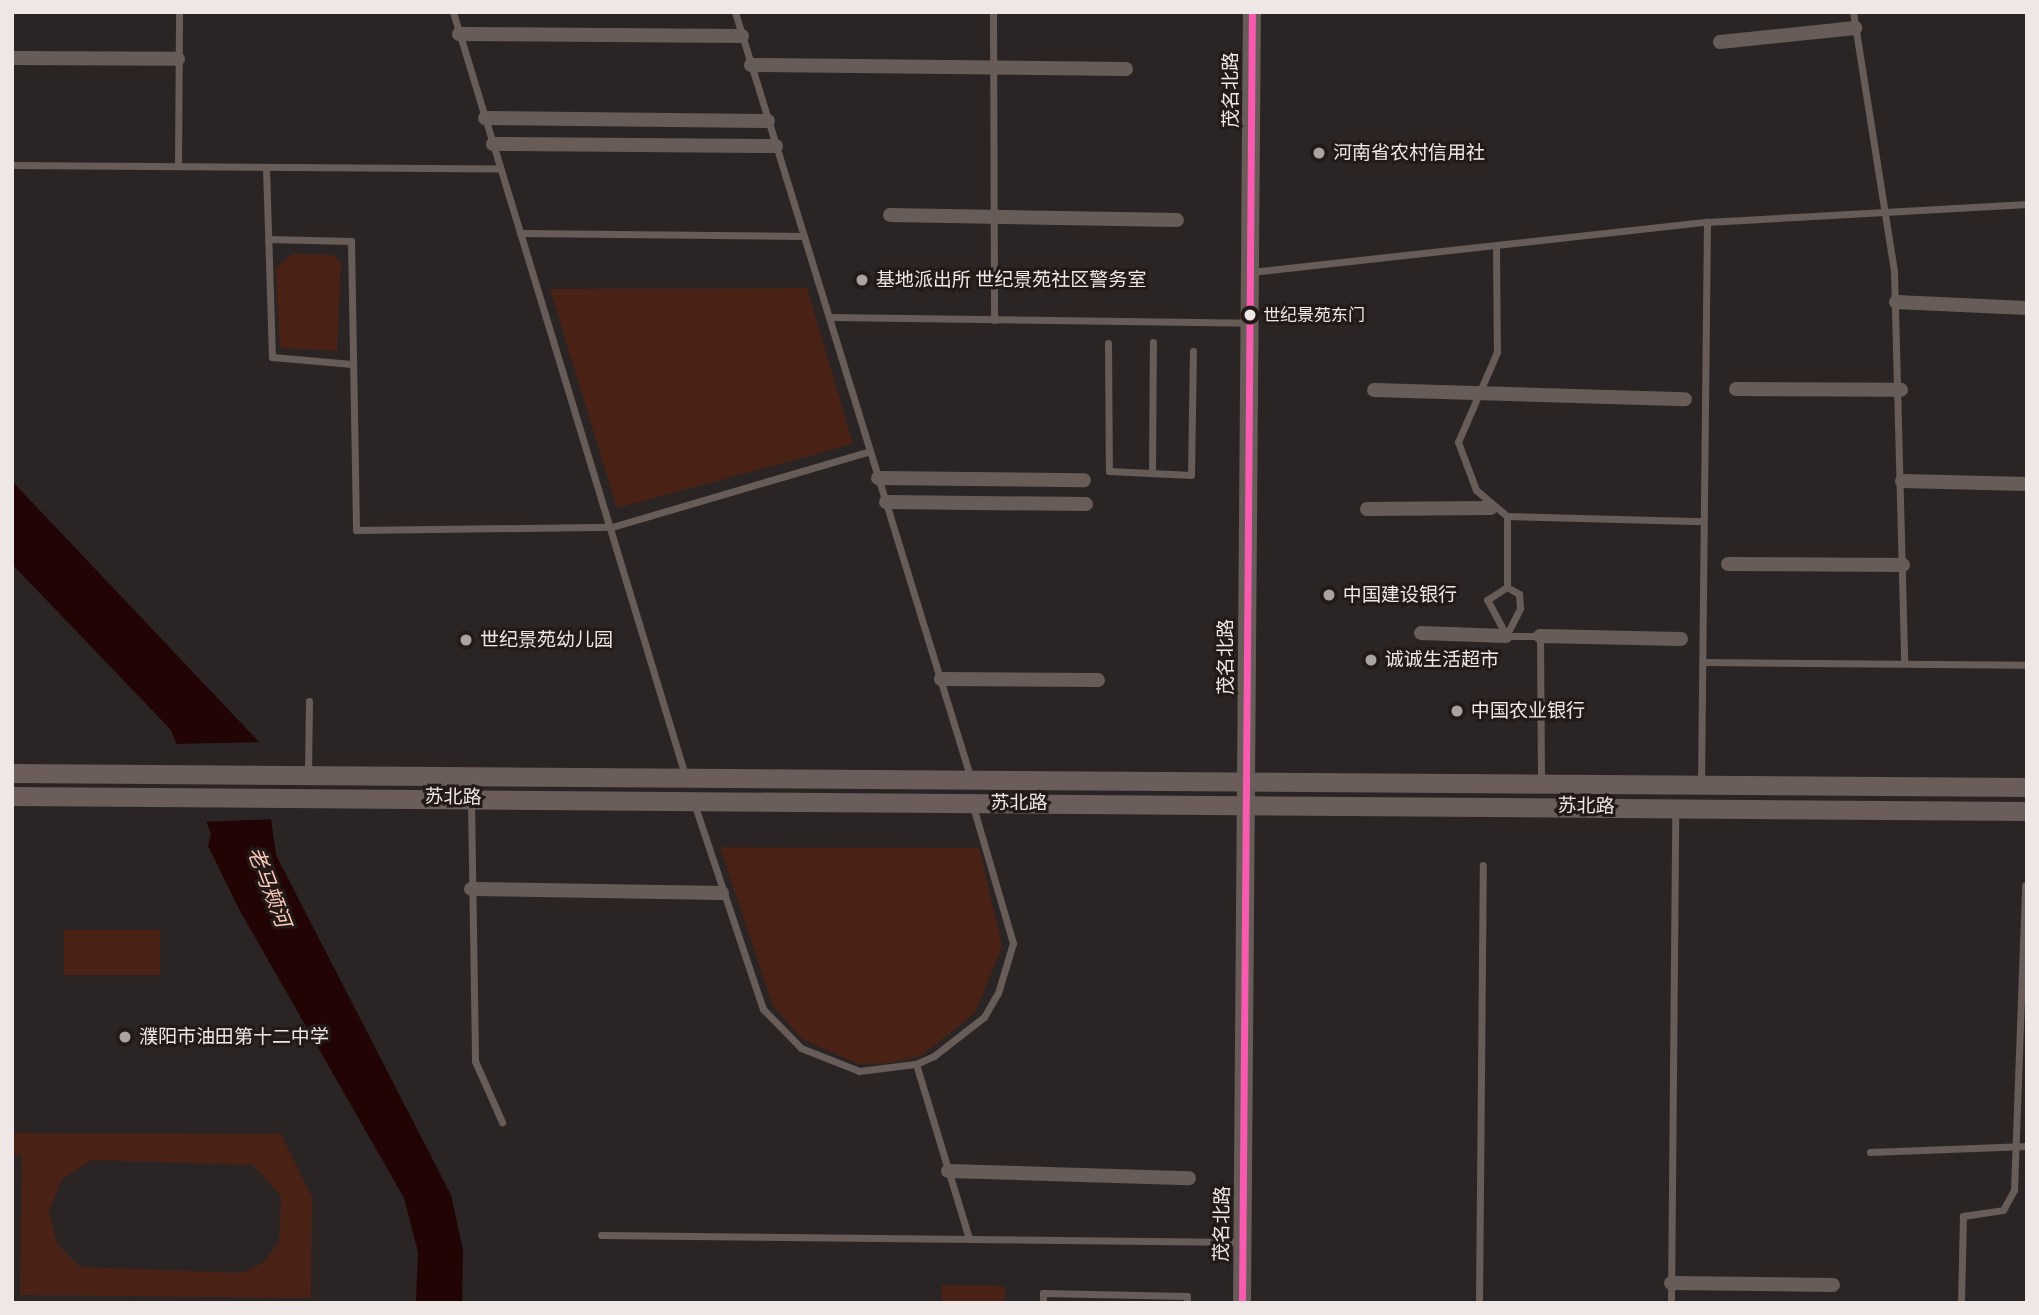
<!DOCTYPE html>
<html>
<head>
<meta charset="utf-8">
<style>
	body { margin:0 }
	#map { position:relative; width:2039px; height:1315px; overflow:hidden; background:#2a2524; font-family:"Archivo Narrow","Noto Sans SC",sans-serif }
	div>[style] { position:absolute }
	.green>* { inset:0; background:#4a2215; transform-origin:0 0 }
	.water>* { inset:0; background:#210403 }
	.pier>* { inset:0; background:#2a2524 }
	.service>* { height:7px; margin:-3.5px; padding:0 3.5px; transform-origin:3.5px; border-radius:3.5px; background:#685c58 }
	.minor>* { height:14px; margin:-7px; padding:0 7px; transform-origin:7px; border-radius:7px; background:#685c58 }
	.tertiary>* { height:18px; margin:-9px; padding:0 9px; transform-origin:9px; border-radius:9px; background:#685c58 }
	.secondary>* { height:19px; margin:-9.5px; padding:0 9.5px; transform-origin:9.5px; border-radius:9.5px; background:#6b5d5a }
	.bus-1>* { height:7px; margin:-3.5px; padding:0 3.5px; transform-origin:3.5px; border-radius:3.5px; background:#f75aaf }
	.dots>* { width:19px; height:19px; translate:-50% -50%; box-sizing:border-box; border:4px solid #231a18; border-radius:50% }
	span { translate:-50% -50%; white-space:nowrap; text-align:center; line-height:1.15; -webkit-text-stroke:6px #231a18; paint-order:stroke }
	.bus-label { font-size:17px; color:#eee7e5 }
	.left { translate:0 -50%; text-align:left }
	.street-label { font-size:19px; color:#eee7e5 }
	.poi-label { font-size:19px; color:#eee7e5 }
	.water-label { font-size:21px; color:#fcc8b8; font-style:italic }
	.frame { position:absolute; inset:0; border:14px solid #eee7e5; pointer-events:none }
</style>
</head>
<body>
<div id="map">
	<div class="green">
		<div style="clip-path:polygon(292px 254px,333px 255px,341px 263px,337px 351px,280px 348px,276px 268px)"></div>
		<div style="clip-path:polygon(807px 288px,853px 444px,617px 508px,550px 289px)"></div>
		<div style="clip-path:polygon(720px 847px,979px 848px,1002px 946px,975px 1013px,921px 1056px,889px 1063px,858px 1064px,802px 1039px,773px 1006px)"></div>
		<div style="left:64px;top:930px;width:96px;height:45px"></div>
		<div style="clip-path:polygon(evenodd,12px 1133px,281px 1134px,312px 1197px,311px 1298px,20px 1295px,22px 1155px,12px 1155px,12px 1133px,92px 1160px,253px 1165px,281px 1196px,279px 1242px,264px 1262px,242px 1273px,80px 1267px,57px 1244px,49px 1212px,62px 1179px,92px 1160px)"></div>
		<div style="left:942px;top:1285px;width:63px;height:18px;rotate:1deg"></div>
	</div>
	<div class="water">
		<div style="clip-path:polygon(12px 481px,261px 744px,276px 855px,451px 1195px,463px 1250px,462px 1303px,416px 1303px,418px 1252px,404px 1198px,240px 911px,208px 846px,211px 834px,171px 730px,12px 564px)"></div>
	</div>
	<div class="pier">
		<div style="clip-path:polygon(264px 742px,278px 819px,202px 822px,172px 744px)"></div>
	</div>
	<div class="service">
		<div style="left:453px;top:12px;width:797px;rotate:73.09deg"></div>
		<div style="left:735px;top:12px;width:802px;rotate:72.9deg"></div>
		<div style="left:993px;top:12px;width:308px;rotate:89.8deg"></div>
		<div style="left:1853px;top:12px;width:262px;rotate:81deg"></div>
		<div style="left:1894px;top:271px;width:392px;rotate:88.5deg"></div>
		<div style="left:12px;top:165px;width:488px;rotate:0.4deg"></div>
		<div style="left:178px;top:166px;width:154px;rotate:-89.6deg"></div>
		<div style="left:266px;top:167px;width:190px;rotate:88.2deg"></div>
		<div style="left:272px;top:357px;width:80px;rotate:5deg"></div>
		<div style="left:520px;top:233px;width:284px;rotate:0.6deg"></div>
		<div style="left:268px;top:239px;width:83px;rotate:1.4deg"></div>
		<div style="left:351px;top:241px;width:289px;rotate:89deg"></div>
		<div style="left:356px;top:530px;width:256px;rotate:-0.7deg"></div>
		<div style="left:612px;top:527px;width:269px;rotate:-16.4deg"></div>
		<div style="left:1496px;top:247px;width:105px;rotate:89.5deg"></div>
		<div style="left:1497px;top:352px;width:98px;rotate:113.4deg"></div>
		<div style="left:1458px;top:442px;width:51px;rotate:69.4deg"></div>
		<div style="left:1476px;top:490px;width:40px;rotate:40deg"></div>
		<div style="left:1507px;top:516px;width:196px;rotate:1.5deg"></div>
		<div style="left:1251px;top:272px;width:459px;rotate:-6.3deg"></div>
		<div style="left:1707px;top:222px;width:321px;rotate:-3.2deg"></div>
		<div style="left:830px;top:317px;width:419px;rotate:0.8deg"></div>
		<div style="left:1108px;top:343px;width:128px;rotate:89.6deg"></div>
		<div style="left:1109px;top:471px;width:82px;rotate:2.8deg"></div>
		<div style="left:1191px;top:475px;width:124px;rotate:-89.1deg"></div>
		<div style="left:1152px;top:473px;width:131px;rotate:-89.6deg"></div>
		<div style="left:1506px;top:635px;width:40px;rotate:-118deg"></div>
		<div style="left:1487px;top:600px;width:24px;rotate:-33deg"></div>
		<div style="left:1506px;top:636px;width:34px"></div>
		<div style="left:1540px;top:636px;width:146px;rotate:89.6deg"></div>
		<div style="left:1506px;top:636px;width:31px;rotate:-63deg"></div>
		<div style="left:1520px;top:608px;width:14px;rotate:-94deg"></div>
		<div style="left:1519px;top:594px;width:14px;rotate:-150deg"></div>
		<div style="left:1507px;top:587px;width:71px;rotate:-90deg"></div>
		<div style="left:1703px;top:662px;width:324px;rotate:0.5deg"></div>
		<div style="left:308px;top:772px;width:71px;rotate:-89.2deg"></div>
		<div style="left:1701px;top:784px;width:562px;rotate:-89.39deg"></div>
		<div style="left:471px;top:801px;width:260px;rotate:89.1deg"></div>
		<div style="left:475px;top:1061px;width:67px;rotate:66.1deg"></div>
		<div style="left:694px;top:803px;width:217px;rotate:71.5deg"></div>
		<div style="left:763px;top:1009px;width:54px;rotate:45.7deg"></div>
		<div style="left:801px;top:1048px;width:62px;rotate:21.6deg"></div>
		<div style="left:859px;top:1071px;width:57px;rotate:-7deg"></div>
		<div style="left:916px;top:1064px;width:20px;rotate:-24deg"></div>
		<div style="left:934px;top:1056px;width:63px;rotate:-38deg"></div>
		<div style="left:984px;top:1017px;width:28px;rotate:-60deg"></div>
		<div style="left:998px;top:993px;width:52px;rotate:-73.3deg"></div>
		<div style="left:1013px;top:943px;width:143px;rotate:-106.3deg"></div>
		<div style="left:916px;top:1064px;width:182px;rotate:73.1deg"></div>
		<div style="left:1870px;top:1152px;width:157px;rotate:-2.2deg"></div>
		<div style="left:601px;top:1235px;width:639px;rotate:0.63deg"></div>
		<div style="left:1043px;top:1303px;width:10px;rotate:-90deg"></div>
		<div style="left:1043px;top:1293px;width:144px;rotate:1.2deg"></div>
		<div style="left:1187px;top:1296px;width:7px;rotate:90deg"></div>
		<div style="left:1479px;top:1303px;width:438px;rotate:-89.5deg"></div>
		<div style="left:1671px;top:1303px;width:492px;rotate:-89.5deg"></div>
		<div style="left:1961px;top:1303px;width:87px;rotate:-88.7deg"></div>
		<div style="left:1963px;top:1216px;width:40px;rotate:-8.5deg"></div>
		<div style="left:2003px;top:1210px;width:23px;rotate:-61deg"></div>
		<div style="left:2014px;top:1190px;width:305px;rotate:-87.9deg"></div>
	</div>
	<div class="minor">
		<div style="left:459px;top:34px;width:283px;rotate:0.4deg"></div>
		<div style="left:1720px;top:42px;width:136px;rotate:-5.9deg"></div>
		<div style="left:12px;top:58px;width:166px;rotate:0.3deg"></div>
		<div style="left:751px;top:65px;width:375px;rotate:0.6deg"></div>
		<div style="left:485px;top:118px;width:283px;rotate:0.6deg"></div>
		<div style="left:493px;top:144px;width:283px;rotate:0.4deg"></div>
		<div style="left:890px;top:215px;width:287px;rotate:1deg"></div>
		<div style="left:1896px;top:302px;width:131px;rotate:2.6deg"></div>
		<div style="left:1736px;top:389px;width:165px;rotate:0.3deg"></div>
		<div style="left:1374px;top:390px;width:311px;rotate:1.7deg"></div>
		<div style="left:878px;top:478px;width:206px;rotate:0.6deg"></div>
		<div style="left:1902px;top:481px;width:125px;rotate:1.4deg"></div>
		<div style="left:886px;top:502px;width:200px;rotate:0.6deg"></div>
		<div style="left:1367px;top:509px;width:124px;rotate:-0.5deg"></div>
		<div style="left:1728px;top:564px;width:175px;rotate:0.3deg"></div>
		<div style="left:1421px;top:633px;width:85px;rotate:2deg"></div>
		<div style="left:1540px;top:636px;width:141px;rotate:1.2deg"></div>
		<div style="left:941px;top:679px;width:157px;rotate:0.4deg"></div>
		<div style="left:471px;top:889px;width:251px;rotate:0.9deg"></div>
		<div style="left:948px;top:1171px;width:241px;rotate:1.7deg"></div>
		<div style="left:1671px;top:1283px;width:162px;rotate:0.7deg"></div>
	</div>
	<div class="tertiary">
		<div style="left:1242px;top:1303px;width:1291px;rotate:-89.56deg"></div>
	</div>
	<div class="secondary">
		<div style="left:12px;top:773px;width:2015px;rotate:0.4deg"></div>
		<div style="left:12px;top:796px;width:2015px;rotate:0.43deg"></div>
	</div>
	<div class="bus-1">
		<div style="left:1242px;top:1303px;width:1291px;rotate:-89.56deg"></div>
	</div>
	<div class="dots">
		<div style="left:1319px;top:153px;background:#a9a3a1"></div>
		<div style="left:862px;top:280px;background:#a9a3a1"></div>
		<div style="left:1250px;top:315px;background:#eee7e5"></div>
		<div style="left:1329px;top:595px;background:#a9a3a1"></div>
		<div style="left:466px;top:640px;background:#a9a3a1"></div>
		<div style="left:1371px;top:660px;background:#a9a3a1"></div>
		<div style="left:1457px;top:711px;background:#a9a3a1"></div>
		<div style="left:125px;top:1037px;background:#a9a3a1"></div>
	</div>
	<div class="bus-label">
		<span class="left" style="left:1263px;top:315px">世纪景苑东门</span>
	</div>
	<div class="street-label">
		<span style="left:1231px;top:90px;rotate:-90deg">茂名北路</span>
		<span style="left:1226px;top:657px;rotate:-90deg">茂名北路</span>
		<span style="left:453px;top:797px;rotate:1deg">苏北路</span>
		<span style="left:1019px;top:803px">苏北路</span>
		<span style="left:1586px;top:806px;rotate:1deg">苏北路</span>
		<span style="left:1222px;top:1224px;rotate:-89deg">茂名北路</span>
	</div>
	<div class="poi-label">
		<span class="left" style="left:1333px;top:153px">河南省农村信用社</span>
		<span class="left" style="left:876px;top:280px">基地派出所 世纪景苑社区警务室</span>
		<span class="left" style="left:1343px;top:595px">中国建设银行</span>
		<span class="left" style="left:480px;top:640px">世纪景苑幼儿园</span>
		<span class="left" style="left:1385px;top:660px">诚诚生活超市</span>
		<span class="left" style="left:1471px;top:711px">中国农业银行</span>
		<span class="left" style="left:139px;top:1037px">濮阳市油田第十二中学</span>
	</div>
	<div class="water-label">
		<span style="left:269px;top:887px;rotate:69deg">老马颊河</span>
	</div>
	<div class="frame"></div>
</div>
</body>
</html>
